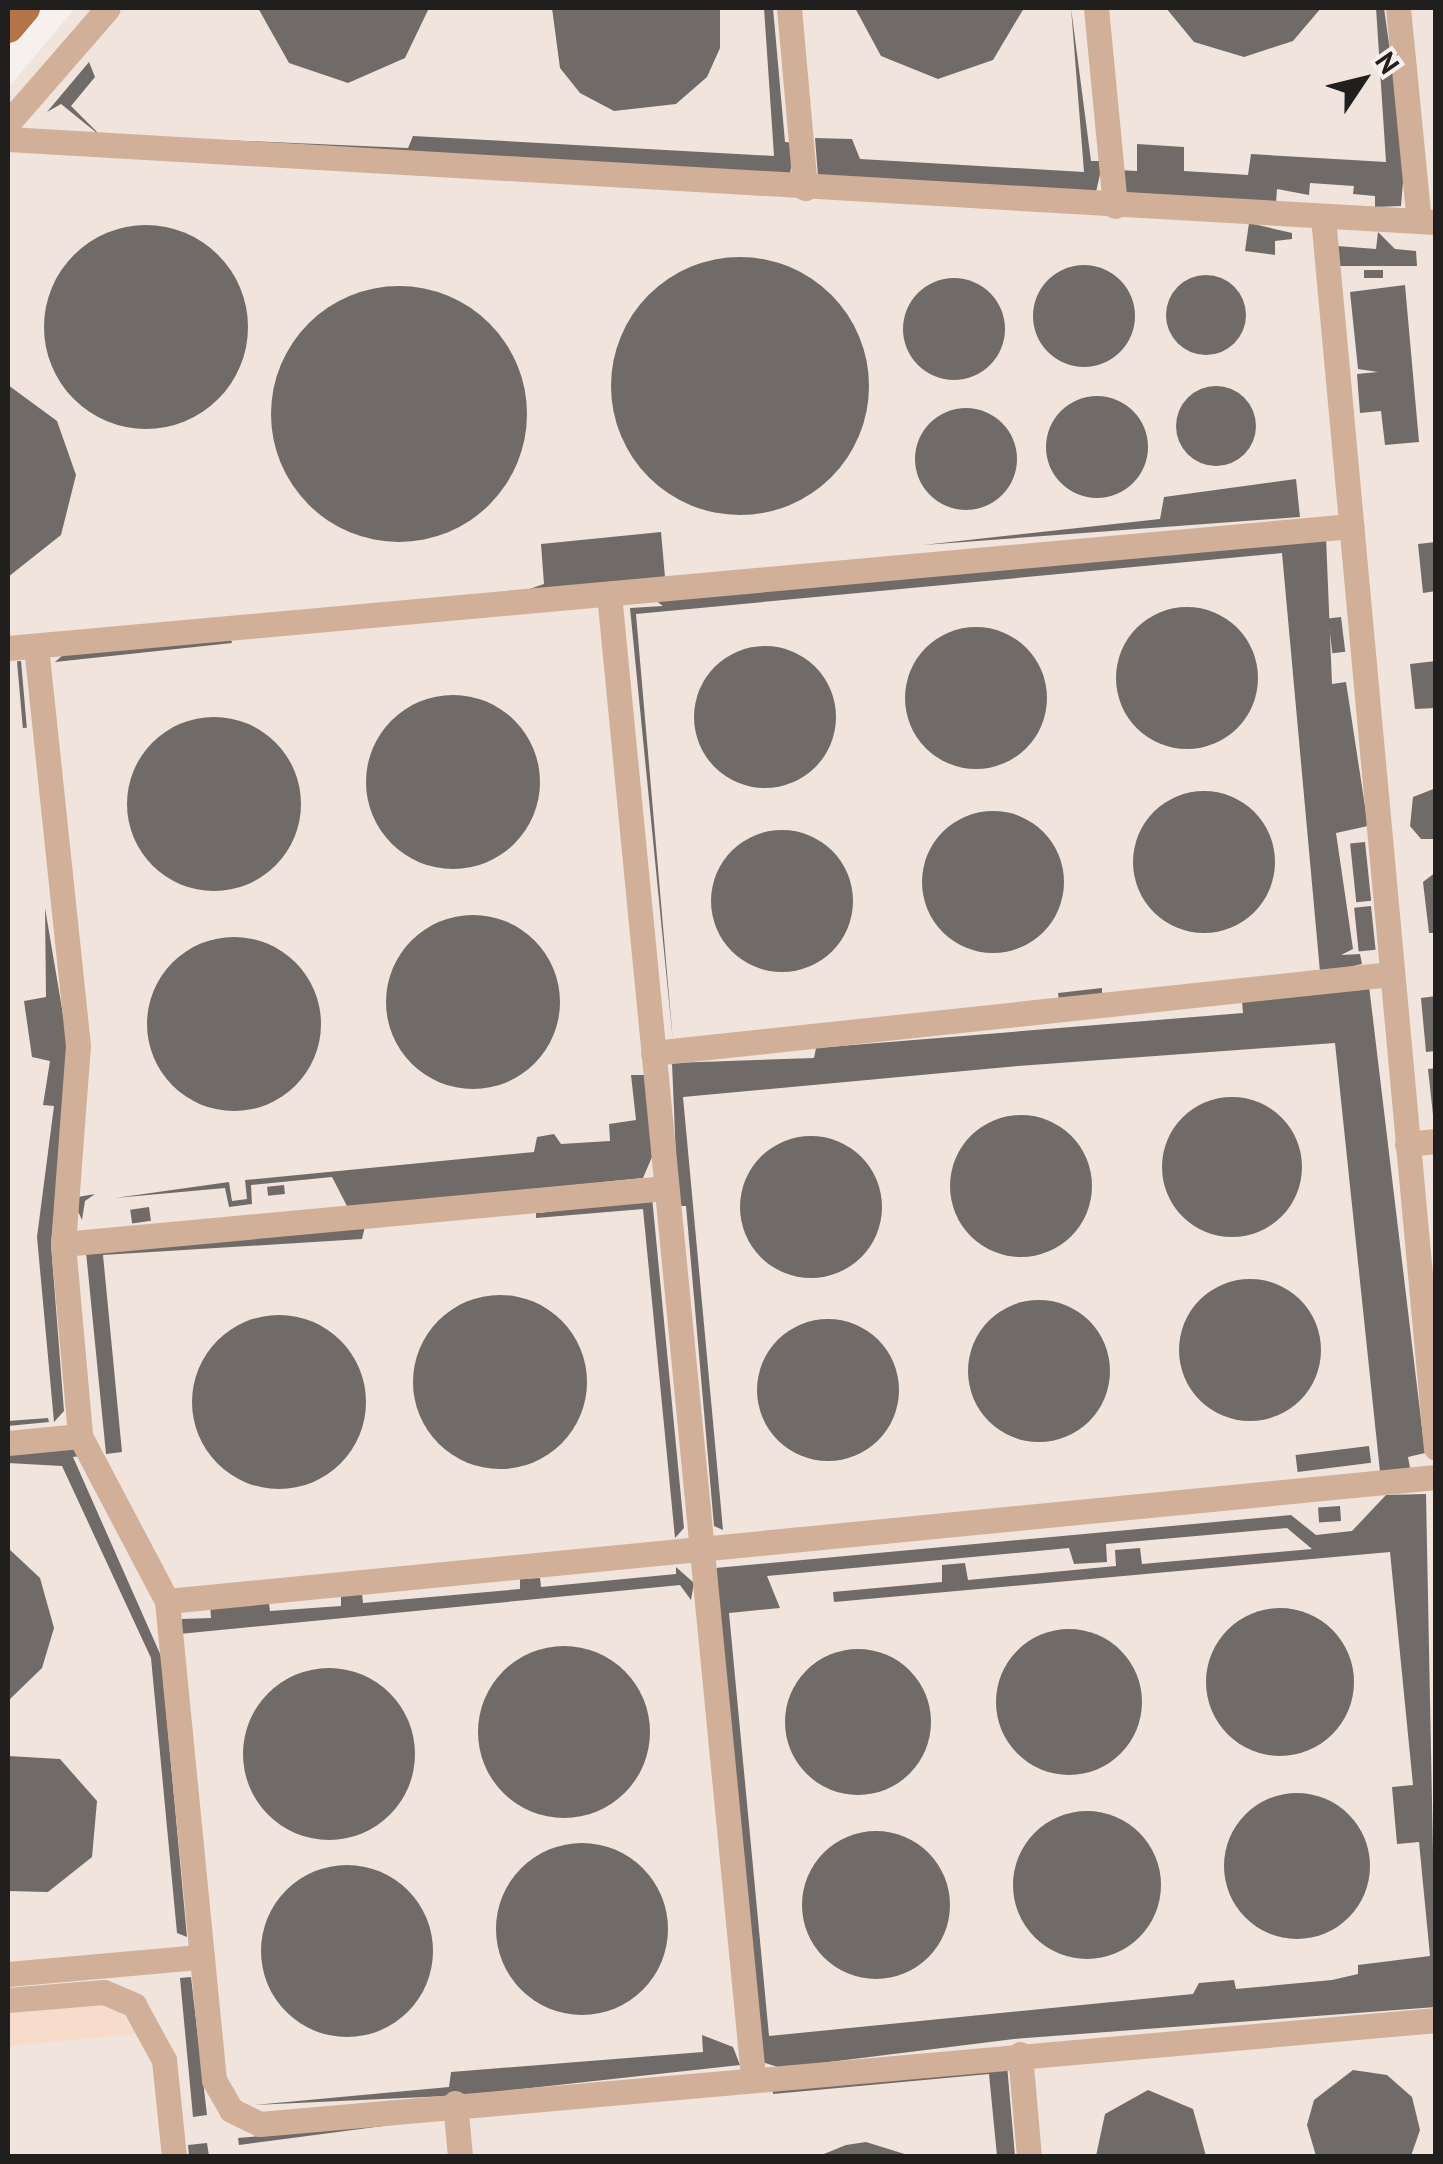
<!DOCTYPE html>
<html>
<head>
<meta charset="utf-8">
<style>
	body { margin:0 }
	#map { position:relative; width:1443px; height:2164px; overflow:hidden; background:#f6f1ee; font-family:"PT Sans",sans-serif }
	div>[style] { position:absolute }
	.built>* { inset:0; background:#f0e4dc }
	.green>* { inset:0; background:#f7dccb }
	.building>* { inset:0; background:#706b69; transform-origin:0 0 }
	.round { border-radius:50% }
	.minor>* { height:25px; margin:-12.5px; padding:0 12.5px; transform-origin:12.5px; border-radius:12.5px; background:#d2af98 }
	.major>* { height:32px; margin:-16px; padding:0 16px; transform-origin:16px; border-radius:16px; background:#b3744a }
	span { translate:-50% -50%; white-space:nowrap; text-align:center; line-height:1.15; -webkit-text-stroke:10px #f6f1ee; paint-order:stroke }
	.frame { position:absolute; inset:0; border:10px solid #211f1e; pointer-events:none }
	.north { position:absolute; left:1313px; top:30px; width:100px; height:100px; -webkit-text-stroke:8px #f6f1ee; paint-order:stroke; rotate:55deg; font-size:28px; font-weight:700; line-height:40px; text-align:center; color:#211f1e }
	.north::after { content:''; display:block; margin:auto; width:35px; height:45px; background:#211f1e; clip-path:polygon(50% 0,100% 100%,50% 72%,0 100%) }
</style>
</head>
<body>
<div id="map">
	<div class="built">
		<div style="clip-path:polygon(75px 8px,1435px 8px,1435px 2156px,8px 2156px,8px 88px)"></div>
	</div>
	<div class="green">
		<div style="clip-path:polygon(97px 2000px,118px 2009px,136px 2034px,8px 2046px,8px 2010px)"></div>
	</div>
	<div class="building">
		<div style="clip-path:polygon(258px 8px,429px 8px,405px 58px,348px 83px,289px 63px)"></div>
		<div style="clip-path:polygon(552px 8px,720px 8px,720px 48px,707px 77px,676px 104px,614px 111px,580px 93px,560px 68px)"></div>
		<div style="clip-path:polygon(764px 8px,773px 8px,785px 142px,795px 143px,790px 174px,107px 135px,408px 148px,413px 136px,774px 156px)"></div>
		<div style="clip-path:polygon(855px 8px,1024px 8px,993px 60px,938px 79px,881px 56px)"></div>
		<div style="clip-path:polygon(1071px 8px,1091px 161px,1103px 161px,1096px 192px,818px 176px,815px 138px,852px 139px,860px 159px,1084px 172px)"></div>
		<div style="clip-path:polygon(1166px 8px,1321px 8px,1293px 41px,1244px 57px,1194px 42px)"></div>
		<div style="clip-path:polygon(1376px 8px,1384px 8px,1405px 158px,1401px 206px,1375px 207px,1375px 196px,1353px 194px,1354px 186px,1310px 183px,1309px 195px,1277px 189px,1276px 203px,1125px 193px,1118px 170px,1137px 171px,1137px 144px,1184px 147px,1184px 171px,1248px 175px,1251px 154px,1386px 162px)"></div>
		<div style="clip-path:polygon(89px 62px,95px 77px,71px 106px,103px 138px,61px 104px,47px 112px)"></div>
		<div style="clip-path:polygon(1249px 223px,1292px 233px,1292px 239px,1275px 241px,1275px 255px,1245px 251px)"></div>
		<div class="round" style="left:44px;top:225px;width:204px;height:204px"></div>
		<div style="clip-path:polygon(1378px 232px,1395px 249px,1416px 251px,1417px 266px,1338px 266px,1337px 246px,1376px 249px)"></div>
		<div class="round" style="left:611px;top:257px;width:258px;height:258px"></div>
		<div class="round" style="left:1033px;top:265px;width:102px;height:102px"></div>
		<div style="left:1383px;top:270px;width:8px;height:19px;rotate:90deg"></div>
		<div class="round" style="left:1166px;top:275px;width:80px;height:80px"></div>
		<div class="round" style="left:903px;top:278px;width:102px;height:102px"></div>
		<div style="clip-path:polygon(1405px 285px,1419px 442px,1385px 445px,1381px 411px,1360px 413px,1357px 374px,1378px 372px,1358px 369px,1350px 292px)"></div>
		<div class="round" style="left:271px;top:286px;width:256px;height:256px"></div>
		<div style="clip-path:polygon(8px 385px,57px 421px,76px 475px,61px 535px,8px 577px)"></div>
		<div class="round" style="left:1176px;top:386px;width:80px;height:80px"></div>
		<div class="round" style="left:1046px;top:396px;width:102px;height:102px"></div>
		<div class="round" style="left:915px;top:408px;width:102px;height:102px"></div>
		<div style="clip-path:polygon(1296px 479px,1300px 517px,923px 545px,1160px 519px,1164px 497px)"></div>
		<div style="clip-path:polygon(661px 532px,665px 577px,518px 593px,544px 584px,541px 544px)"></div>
		<div style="clip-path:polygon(1326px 537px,1332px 684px,1346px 682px,1368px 826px,1336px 833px,1353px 949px,1341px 955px,1360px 954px,1362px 964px,1336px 970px,1320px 972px,1282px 553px,636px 614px,673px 1042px,630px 608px,663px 606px,652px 598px)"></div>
		<div style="clip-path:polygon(1436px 542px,1436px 591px,1423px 593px,1418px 544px)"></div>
		<div class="round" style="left:1116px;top:607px;width:142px;height:142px"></div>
		<div style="left:524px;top:607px;width:7px;height:194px;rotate:90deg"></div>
		<div style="left:1341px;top:617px;width:35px;height:13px;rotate:83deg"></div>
		<div class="round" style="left:905px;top:627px;width:142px;height:142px"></div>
		<div style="clip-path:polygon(231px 639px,232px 643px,55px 662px,63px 655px)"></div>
		<div class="round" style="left:694px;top:646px;width:142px;height:142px"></div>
		<div style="left:21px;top:661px;width:67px;height:4px;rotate:85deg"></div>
		<div style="clip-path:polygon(1436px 661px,1436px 708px,1415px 709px,1410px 664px)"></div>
		<div class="round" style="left:366px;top:695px;width:174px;height:174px"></div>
		<div class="round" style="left:127px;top:717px;width:174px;height:174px"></div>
		<div style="clip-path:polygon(1436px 788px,1436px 839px,1421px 839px,1410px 826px,1413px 797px)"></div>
		<div class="round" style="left:1133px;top:791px;width:142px;height:142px"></div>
		<div class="round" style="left:922px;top:811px;width:142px;height:142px"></div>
		<div class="round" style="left:711px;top:830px;width:142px;height:142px"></div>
		<div style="left:1365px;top:842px;width:59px;height:15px;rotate:84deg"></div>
		<div style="clip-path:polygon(1436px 872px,1436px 933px,1429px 933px,1423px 882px)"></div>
		<div style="left:1371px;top:906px;width:44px;height:17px;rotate:84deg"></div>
		<div style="clip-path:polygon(45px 908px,70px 1056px,51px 1244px,64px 1411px,54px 1422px,37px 1237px,54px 1106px,43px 1105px,50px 1061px,32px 1057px,24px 1001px,46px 997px)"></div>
		<div class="round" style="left:386px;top:915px;width:174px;height:174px"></div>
		<div class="round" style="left:147px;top:937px;width:174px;height:174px"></div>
		<div style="clip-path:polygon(1369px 986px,1425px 1453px,1408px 1457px,1410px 1468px,1380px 1472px,1335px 1043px,1018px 1066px,683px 1097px,723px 1530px,714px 1526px,686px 1206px,678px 1206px,672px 1063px,814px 1058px,816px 1048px,1243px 1013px,1242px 1001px)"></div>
		<div style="clip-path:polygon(1102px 988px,1102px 993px,1060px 1007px,1058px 993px)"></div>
		<div style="clip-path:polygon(1436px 996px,1436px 1051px,1426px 1052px,1421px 998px)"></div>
		<div style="clip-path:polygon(1436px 1068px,1436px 1114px,1433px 1115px,1428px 1069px)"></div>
		<div style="clip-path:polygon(631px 1075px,647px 1075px,652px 1157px,643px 1178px,348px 1208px,332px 1177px,251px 1185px,252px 1204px,229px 1207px,225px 1188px,115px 1198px,229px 1182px,232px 1201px,247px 1199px,245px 1180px,534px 1152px,537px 1137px,554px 1134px,561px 1144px,610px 1141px,609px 1124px,636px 1120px)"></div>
		<div class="round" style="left:1162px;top:1097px;width:140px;height:140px"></div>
		<div class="round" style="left:950px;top:1115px;width:142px;height:142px"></div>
		<div class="round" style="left:740px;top:1136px;width:142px;height:142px"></div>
		<div style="left:284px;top:1185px;width:9px;height:17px;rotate:84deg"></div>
		<div style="clip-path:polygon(95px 1194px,85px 1201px,82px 1220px,72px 1198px)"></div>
		<div style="clip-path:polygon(652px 1197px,684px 1528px,675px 1538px,643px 1209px,536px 1218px,536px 1203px,540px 1213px)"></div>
		<div style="left:149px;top:1207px;width:14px;height:19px;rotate:82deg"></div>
		<div style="clip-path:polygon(366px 1222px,362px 1239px,103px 1255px,122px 1452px,106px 1454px,86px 1252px)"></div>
		<div class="round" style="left:1179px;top:1279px;width:142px;height:142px"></div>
		<div class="round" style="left:413px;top:1295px;width:174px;height:174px"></div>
		<div class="round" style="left:968px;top:1300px;width:142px;height:142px"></div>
		<div class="round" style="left:192px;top:1315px;width:174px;height:174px"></div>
		<div class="round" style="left:757px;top:1319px;width:142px;height:142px"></div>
		<div style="clip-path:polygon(48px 1418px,49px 1422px,8px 1426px,8px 1421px)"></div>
		<div style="clip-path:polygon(58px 1443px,88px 1455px,73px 1457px,161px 1656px,187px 1937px,177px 1933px,151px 1658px,62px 1466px,8px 1463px,8px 1449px)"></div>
		<div style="left:1369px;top:1446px;width:17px;height:74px;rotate:83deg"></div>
		<div style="clip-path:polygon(evenodd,1426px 1494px,1436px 2007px,1014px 2039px,781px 2068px,762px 2062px,715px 1568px,1291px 1515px,1316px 1535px,1352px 1531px,1386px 1495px,1426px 1494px,1287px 1528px,1312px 1549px,1142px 1564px,1140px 1548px,1115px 1550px,1116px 1566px,968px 1580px,965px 1563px,942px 1565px,942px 1582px,833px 1592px,834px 1602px,1390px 1552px,1413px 1785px,1392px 1787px,1397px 1844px,1419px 1842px,1430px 1956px,1358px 1965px,1358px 1974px,1332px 1980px,1236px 1989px,1234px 1980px,1199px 1983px,1193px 1994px,769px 2036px,729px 1613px,780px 1608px,767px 1576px,1069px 1548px,1074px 1564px,1107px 1562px,1106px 1544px,1287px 1528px)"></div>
		<div style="left:1340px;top:1506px;width:15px;height:22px;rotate:86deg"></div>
		<div style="clip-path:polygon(8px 1548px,40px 1578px,54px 1628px,42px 1668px,8px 1701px)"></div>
		<div style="clip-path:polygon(676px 1567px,694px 1583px,691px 1600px,680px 1585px,179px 1634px,182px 1619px,211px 1618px,210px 1602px,268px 1596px,270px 1611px,341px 1606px,341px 1595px,362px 1594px,363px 1603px,520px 1589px,520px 1579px,540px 1578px,541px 1587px,676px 1574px)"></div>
		<div class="round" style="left:1206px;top:1608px;width:148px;height:148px"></div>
		<div class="round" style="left:996px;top:1629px;width:146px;height:146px"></div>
		<div class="round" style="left:478px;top:1646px;width:172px;height:172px"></div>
		<div class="round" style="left:785px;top:1649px;width:146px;height:146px"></div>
		<div class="round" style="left:243px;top:1668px;width:172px;height:172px"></div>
		<div style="clip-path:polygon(8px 1756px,60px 1759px,97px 1801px,92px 1857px,48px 1892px,8px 1891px)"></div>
		<div class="round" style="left:1224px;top:1793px;width:146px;height:146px"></div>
		<div class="round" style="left:1013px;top:1811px;width:148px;height:148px"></div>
		<div class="round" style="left:802px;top:1831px;width:148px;height:148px"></div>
		<div class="round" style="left:496px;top:1843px;width:172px;height:172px"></div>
		<div class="round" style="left:261px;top:1865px;width:172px;height:172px"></div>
		<div style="clip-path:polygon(191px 1977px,207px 2115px,193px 2117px,180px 1978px)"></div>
		<div style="clip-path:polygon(702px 2035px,733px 2047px,740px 2065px,468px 2095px,254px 2105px,449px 2087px,451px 2072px,703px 2052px)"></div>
		<div style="clip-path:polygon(1007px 2065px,1015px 2156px,997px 2156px,989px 2074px,773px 2094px,772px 2082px)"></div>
		<div style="clip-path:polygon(1353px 2070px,1387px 2075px,1412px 2097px,1420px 2130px,1411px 2156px,1316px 2156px,1307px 2125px,1314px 2100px)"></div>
		<div style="clip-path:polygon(1148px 2090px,1193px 2109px,1206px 2156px,1096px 2156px,1105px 2114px)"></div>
		<div style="clip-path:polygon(406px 2123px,239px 2145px,238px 2138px)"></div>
		<div style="clip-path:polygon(866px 2142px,911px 2156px,819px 2156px,846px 2145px)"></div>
		<div style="clip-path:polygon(207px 2143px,209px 2156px,189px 2156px,188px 2145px)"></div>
	</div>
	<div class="minor">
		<div style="left:789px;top:8px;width:181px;rotate:84.9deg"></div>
		<div style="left:1096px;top:8px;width:199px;rotate:84.5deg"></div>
		<div style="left:1398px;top:8px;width:214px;rotate:84.4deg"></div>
		<div style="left:8px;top:123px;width:152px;rotate:-49deg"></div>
		<div style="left:8px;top:139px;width:1430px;rotate:3.33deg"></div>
		<div style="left:1323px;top:217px;width:1236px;rotate:84.76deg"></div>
		<div style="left:609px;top:594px;width:1488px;rotate:84.45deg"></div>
		<div style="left:36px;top:646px;width:401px;rotate:84deg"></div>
		<div style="left:78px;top:1045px;width:200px;rotate:94.3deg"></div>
		<div style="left:63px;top:1244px;width:193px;rotate:84.9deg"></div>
		<div style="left:80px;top:1436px;width:187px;rotate:62.2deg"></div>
		<div style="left:167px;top:1601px;width:481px;rotate:84.4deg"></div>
		<div style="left:214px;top:2080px;width:34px;rotate:60deg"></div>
		<div style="left:231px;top:2110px;width:32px;rotate:26deg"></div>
		<div style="left:260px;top:2124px;width:1181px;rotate:-5.05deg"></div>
		<div style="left:8px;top:648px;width:1349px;rotate:-5.19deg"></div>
		<div style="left:653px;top:1053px;width:742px;rotate:-6.11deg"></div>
		<div style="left:1407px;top:1144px;width:29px;rotate:-6deg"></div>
		<div style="left:63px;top:1244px;width:605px;rotate:-5.31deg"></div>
		<div style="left:8px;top:1443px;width:72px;rotate:-5.6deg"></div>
		<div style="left:167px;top:1601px;width:1275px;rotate:-5.58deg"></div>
		<div style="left:8px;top:1974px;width:193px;rotate:-5.1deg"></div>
		<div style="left:8px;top:2000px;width:96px;rotate:-4.8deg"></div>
		<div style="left:104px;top:1992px;width:33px;rotate:23deg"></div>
		<div style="left:134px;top:2005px;width:63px;rotate:61.4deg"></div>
		<div style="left:164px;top:2060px;width:97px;rotate:84.1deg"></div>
		<div style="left:1020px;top:2054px;width:102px;rotate:85deg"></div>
		<div style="left:455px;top:2103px;width:53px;rotate:84.6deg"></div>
	</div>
	<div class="major">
		<div style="left:8px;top:27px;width:25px;rotate:-50deg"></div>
	</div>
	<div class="frame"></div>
	<div class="north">N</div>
</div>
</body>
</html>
